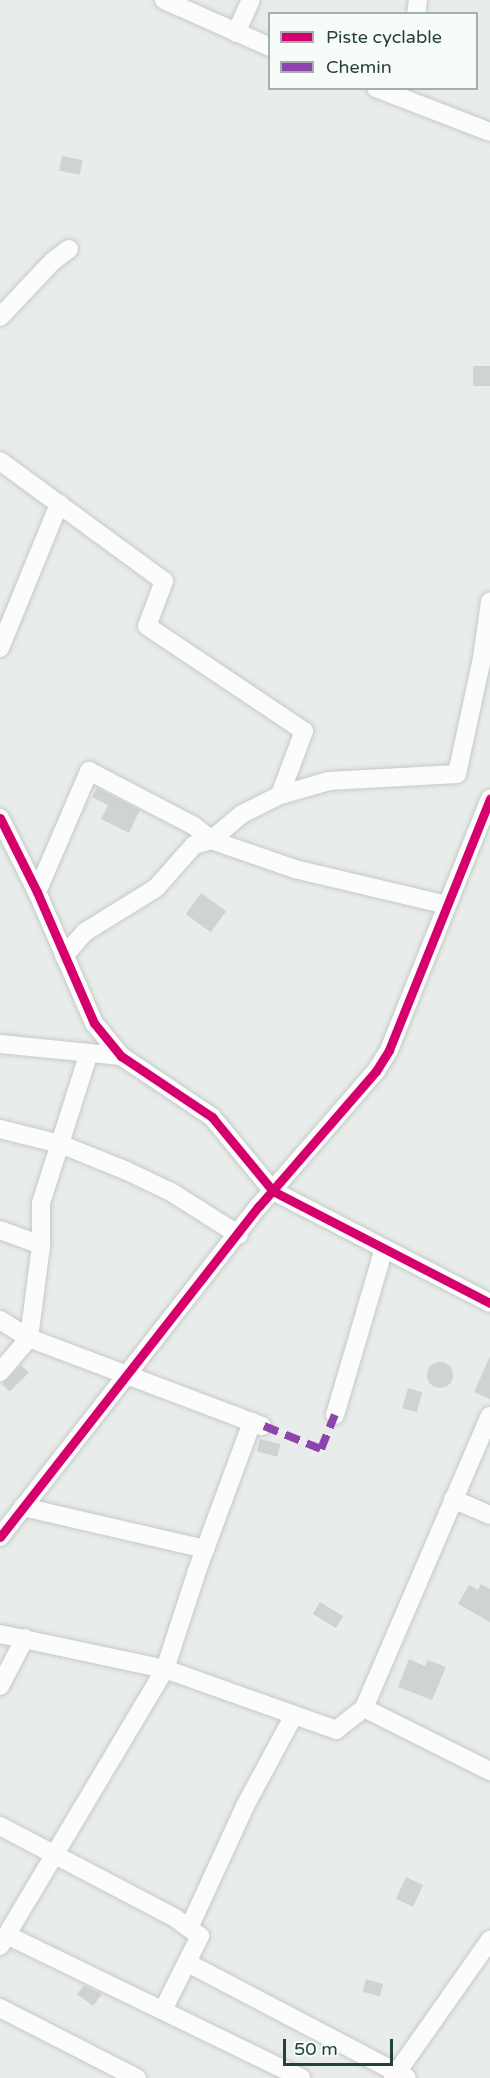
<!DOCTYPE html>
<html>
<head>
<meta charset="utf-8">
<style>
	body { margin:0 }
	#map { position:relative; width:490px; height:2078px; overflow:hidden; background:#e8edeb; font-family:"Varela Round",sans-serif }
	div>[style] { position:absolute }
	.building>* { inset:0; background:#cfd4d2; transform-origin:0 0 }
	.round { border-radius:50% }
	.roads { filter:drop-shadow(0 0 2px #c5cac8) drop-shadow(0 0 2px #c5cac8) }
	.minor>* { height:18px; margin:-9px; padding:0 9px; transform-origin:9px; border-radius:9px; background:#fcfcfc }
	.quiet>* { height:8px; margin-top:-4px; transform-origin:0; background:repeating-linear-gradient(90deg,#8e44ad 0 15px,transparent 0 23px) }
	.cycleway>* { height:9px; margin:-4.5px; padding:0 4.5px; transform-origin:4.5px; border-radius:4.5px; background:#d6006c }
	span { translate:-50% -50%; white-space:nowrap; text-align:center; line-height:1.15; -webkit-text-stroke:6px #f7fbf9; paint-order:stroke }
	.legend { position:absolute; left:268px; top:12px; width:210px; height:78px; box-sizing:border-box; background:#f7fbf9; border:2px solid #a3b1ad; margin:0; padding:8px 10px; list-style:none; font-size:18px; color:#24423a }
	.legend li { display:flex; align-items:center; gap:12px; height:30px }
	.legend b { width:30px; border:2px solid #a3b1ad }
	.scale { position:absolute; left:283px; top:2039px; width:110px; height:27px; box-sizing:border-box; border:3px solid #24423a; border-top:0; padding-left:8px; font-size:18px; line-height:21px; white-space:nowrap; color:#24423a; -webkit-text-stroke:4px #f7fbf9; paint-order:stroke }
</style>
</head>
<body>
<div id="map">
	<div class="building">
		<div style="left:62px;top:156px;width:21px;height:15px;rotate:11deg"></div>
		<div style="left:473px;top:366px;width:17px;height:20px"></div>
		<div style="clip-path:polygon(97px 788px,140px 810px,129px 833px,101px 819px,108px 805px,92px 797px)"></div>
		<div style="left:201px;top:893px;width:31px;height:26px;rotate:36deg"></div>
		<div style="clip-path:polygon(490px 1356px,490px 1399px,474px 1392px)"></div>
		<div class="round" style="left:427px;top:1362px;width:26px;height:26px"></div>
		<div style="left:21px;top:1365px;width:11px;height:27px;rotate:45deg"></div>
		<div style="left:408px;top:1388px;width:15px;height:21px;rotate:16deg"></div>
		<div style="left:260px;top:1439px;width:21px;height:13px;rotate:14deg"></div>
		<div style="clip-path:polygon(481px 1584px,490px 1589px,490px 1622px,458px 1604px,469px 1585px,478px 1590px)"></div>
		<div style="left:320px;top:1602px;width:27px;height:14px;rotate:31deg"></div>
		<div style="clip-path:polygon(409px 1659px,425px 1666px,428px 1660px,446px 1667px,432px 1700px,398px 1687px)"></div>
		<div style="left:406px;top:1877px;width:19px;height:24px;rotate:25deg"></div>
		<div style="left:366px;top:1979px;width:18px;height:13px;rotate:16deg"></div>
		<div style="clip-path:polygon(84px 1985px,102px 1994px,93px 2006px,77px 1994px)"></div>
	</div>
	<div class="roads">
		<div class="minor">
			<div style="left:164px;top:0;width:116px;rotate:23.9deg"></div>
			<div style="left:416px;top:14px;width:14px;rotate:-82deg"></div>
			<div style="left:236px;top:33px;width:36px;rotate:-66deg"></div>
			<div style="left:376px;top:88px;width:122px;rotate:21.1deg"></div>
			<div style="left:0;top:317px;width:77px;rotate:-46.6deg"></div>
			<div style="left:53px;top:261px;width:20px;rotate:-37deg"></div>
			<div style="left:0;top:461px;width:203px;rotate:36.2deg"></div>
			<div style="left:164px;top:581px;width:48px;rotate:110.7deg"></div>
			<div style="left:147px;top:626px;width:189px;rotate:33.8deg"></div>
			<div style="left:304px;top:731px;width:68px;rotate:110.6deg"></div>
			<div style="left:0;top:648px;width:156px;rotate:-67.7deg"></div>
			<div style="left:0;top:818px;width:83px;rotate:63.4deg"></div>
			<div style="left:37px;top:892px;width:143px;rotate:66.5deg"></div>
			<div style="left:94px;top:1023px;width:43px;rotate:50.7deg"></div>
			<div style="left:121px;top:1056px;width:110px;rotate:33.8deg"></div>
			<div style="left:212px;top:1117px;width:96px;rotate:50.5deg"></div>
			<div style="left:273px;top:1191px;width:244px;rotate:27.3deg"></div>
			<div style="left:37px;top:892px;width:132px;rotate:-66.7deg"></div>
			<div style="left:89px;top:771px;width:119px;rotate:27.6deg"></div>
			<div style="left:194px;top:826px;width:22px;rotate:39deg"></div>
			<div style="left:211px;top:840px;width:89px;rotate:19deg"></div>
			<div style="left:295px;top:869px;width:156px;rotate:13.3deg"></div>
			<div style="left:64px;top:956px;width:32px;rotate:-49deg"></div>
			<div style="left:85px;top:932px;width:84px;rotate:-31.8deg"></div>
			<div style="left:156px;top:888px;width:57px;rotate:-48.5deg"></div>
			<div style="left:194px;top:845px;width:18px;rotate:-16deg"></div>
			<div style="left:211px;top:840px;width:40px;rotate:-40deg"></div>
			<div style="left:242px;top:814px;width:42px;rotate:-26.6deg"></div>
			<div style="left:280px;top:795px;width:51px;rotate:-15.9deg"></div>
			<div style="left:329px;top:781px;width:128px;rotate:-3.1deg"></div>
			<div style="left:457px;top:774px;width:119px;rotate:-77.8deg"></div>
			<div style="left:482px;top:658px;width:57px;rotate:-81.9deg"></div>
			<div style="left:0;top:1044px;width:122px;rotate:5.7deg"></div>
			<div style="left:0;top:1129px;width:62px;rotate:14deg"></div>
			<div style="left:60px;top:1144px;width:72px;rotate:21.9deg"></div>
			<div style="left:127px;top:1171px;width:49px;rotate:25.5deg"></div>
			<div style="left:171px;top:1192px;width:80px;rotate:32.3deg"></div>
			<div style="left:0;top:1230px;width:44px;rotate:20.1deg"></div>
			<div style="left:0;top:1320px;width:34px;rotate:32deg"></div>
			<div style="left:29px;top:1338px;width:249px;rotate:20.7deg"></div>
			<div style="left:0;top:1372px;width:45px;rotate:-49.5deg"></div>
			<div style="left:29px;top:1338px;width:94px;rotate:-82.6deg"></div>
			<div style="left:41px;top:1245px;width:42px;rotate:-90deg"></div>
			<div style="left:41px;top:1203px;width:154px;rotate:-72.3deg"></div>
			<div style="left:335px;top:1415px;width:173px;rotate:-73.6deg"></div>
			<div style="left:453px;top:1499px;width:40px;rotate:23.4deg"></div>
			<div style="left:23px;top:1507px;width:187px;rotate:13deg"></div>
			<div style="left:0;top:1537px;width:420px;rotate:-52deg"></div>
			<div style="left:259px;top:1206px;width:179px;rotate:-49.1deg"></div>
			<div style="left:376px;top:1071px;width:25px;rotate:-58deg"></div>
			<div style="left:389px;top:1050px;width:271px;rotate:-68.1deg"></div>
			<div style="left:0;top:1634px;width:169px;rotate:12deg"></div>
			<div style="left:165px;top:1669px;width:182px;rotate:19.6deg"></div>
			<div style="left:336px;top:1730px;width:36px;rotate:-38deg"></div>
			<div style="left:364px;top:1708px;width:141px;rotate:26.6deg"></div>
			<div style="left:0;top:1686px;width:54px;rotate:-62.5deg"></div>
			<div style="left:364px;top:1708px;width:318px;rotate:-66.7deg"></div>
			<div style="left:0;top:1826px;width:198px;rotate:27.7deg"></div>
			<div style="left:175px;top:1918px;width:31px;rotate:36deg"></div>
			<div style="left:200px;top:1936px;width:83px;rotate:116.6deg"></div>
			<div style="left:189px;top:1928px;width:134px;rotate:-65.3deg"></div>
			<div style="left:245px;top:1806px;width:101px;rotate:-61.7deg"></div>
			<div style="left:7px;top:1935px;width:327px;rotate:25.9deg"></div>
			<div style="left:0;top:1946px;width:322px;rotate:-59.2deg"></div>
			<div style="left:165px;top:1669px;width:103px;rotate:-71.9deg"></div>
			<div style="left:197px;top:1571px;width:159px;rotate:-69.7deg"></div>
			<div style="left:188px;top:1963px;width:247px;rotate:27.7deg"></div>
			<div style="left:0;top:2008px;width:154px;rotate:27.1deg"></div>
			<div style="left:393px;top:2078px;width:169px;rotate:-54.9deg"></div>
		</div>
	</div>
	<div class="quiet">
		<div style="left:264px;top:1426px;width:61px;rotate:22deg"></div>
		<div style="left:321px;top:1449px;width:37px;rotate:-68deg"></div>
	</div>
	<div class="cycleway">
		<div style="left:0;top:818px;width:83px;rotate:63.4deg"></div>
		<div style="left:37px;top:892px;width:143px;rotate:66.5deg"></div>
		<div style="left:94px;top:1023px;width:43px;rotate:50.7deg"></div>
		<div style="left:121px;top:1056px;width:110px;rotate:33.8deg"></div>
		<div style="left:212px;top:1117px;width:96px;rotate:50.5deg"></div>
		<div style="left:273px;top:1191px;width:244px;rotate:27.3deg"></div>
		<div style="left:0;top:1537px;width:420px;rotate:-52deg"></div>
		<div style="left:259px;top:1206px;width:179px;rotate:-49.1deg"></div>
		<div style="left:376px;top:1071px;width:25px;rotate:-58deg"></div>
		<div style="left:389px;top:1050px;width:271px;rotate:-68.1deg"></div>
	</div>
	<ul class="legend">
	<li><b style="height:8px;background:#d6006c"></b>Piste cyclable</li>
	<li><b style="height:8px;background:#8e44ad"></b>Chemin</li>
	</ul>
	<div class="scale">50 m</div>
</div>
</body>
</html>
